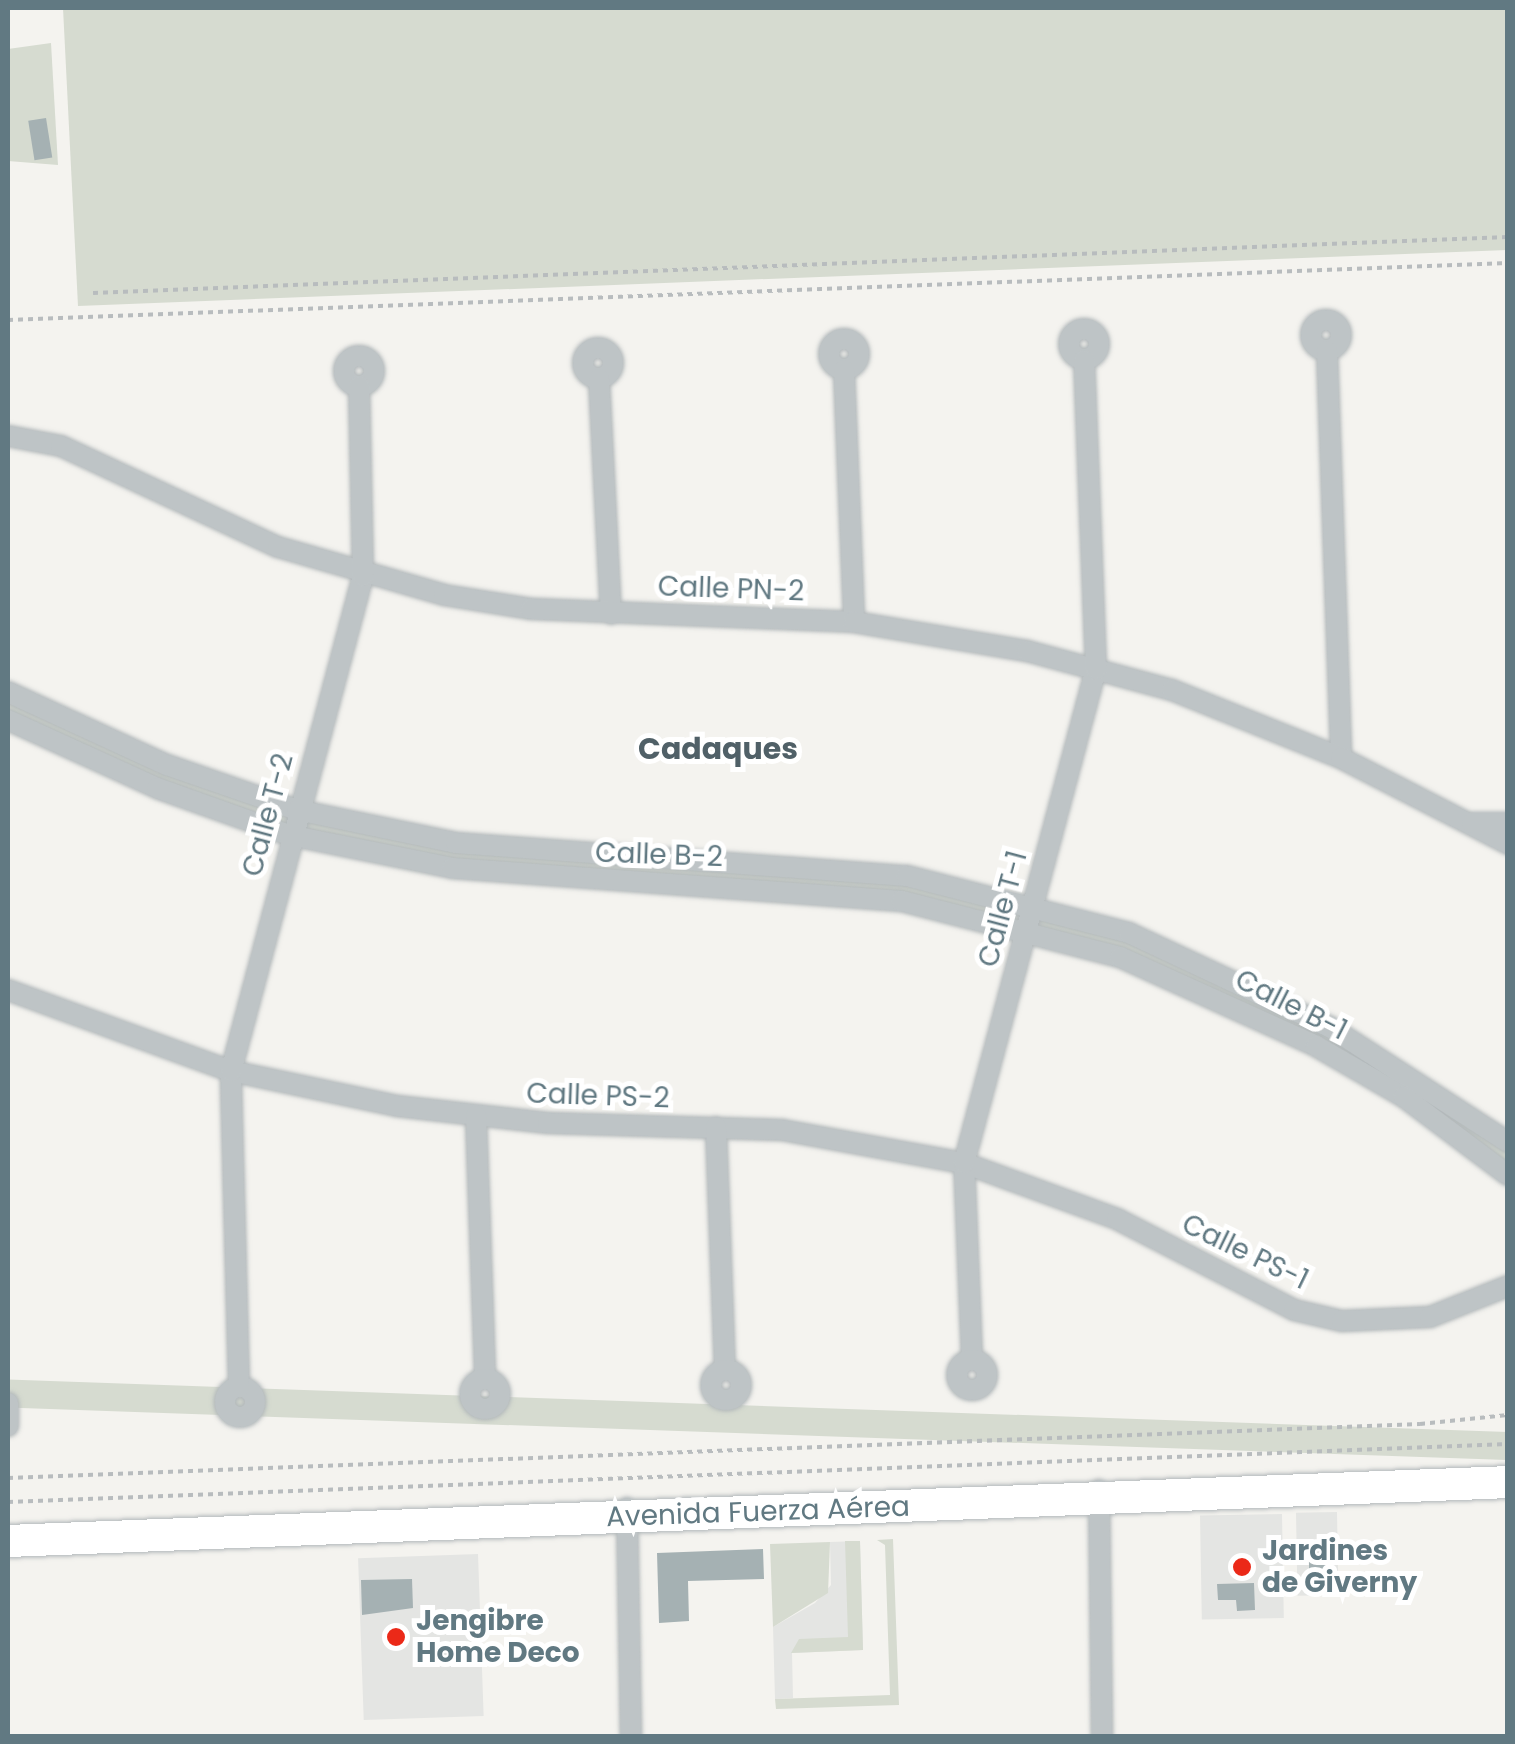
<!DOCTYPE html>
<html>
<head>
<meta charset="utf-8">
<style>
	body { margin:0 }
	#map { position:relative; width:1515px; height:1744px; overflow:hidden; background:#f4f3ef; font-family:Poppins,sans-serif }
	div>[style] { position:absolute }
	.built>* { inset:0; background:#e4e5e3; transform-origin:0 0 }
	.green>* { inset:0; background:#d6dbd0; transform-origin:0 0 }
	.building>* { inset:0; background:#a5b1b3; transform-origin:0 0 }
	.path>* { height:4px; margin-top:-2px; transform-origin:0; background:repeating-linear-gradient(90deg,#b8bcbe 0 5px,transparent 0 10px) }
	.roads { filter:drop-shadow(0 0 2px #b2b8ba) drop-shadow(0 0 2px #b2b8ba) }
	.minor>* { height:20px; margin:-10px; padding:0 10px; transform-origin:10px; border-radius:10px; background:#bec4c6 }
	.minor>.ring { margin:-10px; padding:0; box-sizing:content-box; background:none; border:20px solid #bec4c6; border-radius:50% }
	.primary>* { height:32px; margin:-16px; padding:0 16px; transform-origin:16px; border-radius:16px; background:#fff }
	.dots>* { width:28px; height:28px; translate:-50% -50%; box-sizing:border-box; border:5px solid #fff; border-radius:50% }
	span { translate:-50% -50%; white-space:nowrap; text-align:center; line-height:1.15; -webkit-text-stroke:10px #fff; paint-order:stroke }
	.street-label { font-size:28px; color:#617982 }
	.poi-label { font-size:28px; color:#617982; font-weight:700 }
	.left { translate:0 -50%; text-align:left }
	.neighbourhood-label { font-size:30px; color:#506067; font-weight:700 }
	.frame { position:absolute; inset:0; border:10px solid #617982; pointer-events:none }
</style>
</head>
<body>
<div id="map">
	<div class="built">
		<div style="left:1337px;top:1512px;width:83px;height:41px;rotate:89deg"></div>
		<div style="left:1282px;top:1514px;width:104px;height:82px;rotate:89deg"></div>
		<div style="clip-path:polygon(860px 1541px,863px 1650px,792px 1653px,793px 1698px,775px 1699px,773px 1627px,815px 1603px,831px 1585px,830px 1542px)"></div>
		<div style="left:478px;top:1554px;width:162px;height:120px;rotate:88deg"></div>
	</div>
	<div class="green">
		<div style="clip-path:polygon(63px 8px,1507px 8px,1507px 250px,78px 306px)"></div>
		<div style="clip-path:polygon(51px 43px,58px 165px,8px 161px,8px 49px)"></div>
		<div style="clip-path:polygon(8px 692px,167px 765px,456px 843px,907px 876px,1214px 968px,1507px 1142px,1507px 1175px,1477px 1146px,1204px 992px,902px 901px,590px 881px,289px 835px,8px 720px)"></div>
		<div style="left:1508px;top:1432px;width:28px;height:1501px;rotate:92deg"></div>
		<div style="clip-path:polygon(893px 1539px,899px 1705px,776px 1709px,775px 1699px,890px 1695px,885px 1545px,877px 1540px)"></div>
		<div style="clip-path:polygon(845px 1541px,860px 1541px,863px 1650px,791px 1653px,799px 1639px,848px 1637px)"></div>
		<div style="clip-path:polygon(830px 1542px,828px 1593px,773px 1627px,770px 1544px)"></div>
	</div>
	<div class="building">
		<div style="left:46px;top:118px;width:40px;height:18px;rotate:81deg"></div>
		<div style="clip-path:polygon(763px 1549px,764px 1579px,688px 1581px,689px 1621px,659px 1623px,657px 1553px)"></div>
		<div style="left:1309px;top:1562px;width:22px;height:32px"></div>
		<div style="clip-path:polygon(412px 1579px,413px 1608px,362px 1615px,361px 1580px)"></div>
		<div style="clip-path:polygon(1254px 1583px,1255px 1610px,1237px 1611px,1236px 1600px,1218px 1600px,1217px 1584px)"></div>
	</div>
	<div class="path">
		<div style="left:93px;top:293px;width:1416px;rotate:-2.27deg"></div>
		<div style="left:8px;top:320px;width:1501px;rotate:-2.18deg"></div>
		<div style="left:8px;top:1478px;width:1413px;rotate:-2.19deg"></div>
		<div style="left:1420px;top:1424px;width:88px;rotate:-5.8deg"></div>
		<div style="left:8px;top:1502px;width:1501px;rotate:-2.21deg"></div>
	</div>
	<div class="roads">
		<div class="minor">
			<div class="ring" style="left:1311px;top:320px;width:10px;height:10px"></div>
			<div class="ring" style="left:1069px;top:329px;width:10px;height:10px"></div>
			<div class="ring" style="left:829px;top:339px;width:10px;height:10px"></div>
			<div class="ring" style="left:583px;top:348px;width:10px;height:10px"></div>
			<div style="left:1327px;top:351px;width:407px;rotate:88deg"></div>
			<div class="ring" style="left:344px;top:356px;width:10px;height:10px"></div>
			<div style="left:844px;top:370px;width:252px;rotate:87.7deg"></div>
			<div style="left:599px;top:379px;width:235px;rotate:87.1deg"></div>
			<div style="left:8px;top:436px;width:54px;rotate:10.7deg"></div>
			<div style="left:61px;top:446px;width:239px;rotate:25deg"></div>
			<div style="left:278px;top:547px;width:173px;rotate:16.1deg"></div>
			<div style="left:444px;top:595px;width:88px;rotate:9.1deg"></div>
			<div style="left:531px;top:609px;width:323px;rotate:2.3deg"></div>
			<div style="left:854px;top:622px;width:175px;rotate:9.5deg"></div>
			<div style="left:1027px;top:651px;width:150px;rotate:15.1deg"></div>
			<div style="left:1172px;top:690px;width:182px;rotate:21.9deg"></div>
			<div style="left:1341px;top:758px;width:188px;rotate:27.2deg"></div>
			<div style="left:8px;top:692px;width:175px;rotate:24.7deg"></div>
			<div style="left:167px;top:765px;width:138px;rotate:19.1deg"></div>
			<div style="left:297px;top:810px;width:162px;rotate:11.7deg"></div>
			<div style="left:456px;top:843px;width:452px;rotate:4.2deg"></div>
			<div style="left:907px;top:876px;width:229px;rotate:14.4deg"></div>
			<div style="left:1129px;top:933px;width:222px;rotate:25.1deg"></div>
			<div style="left:1330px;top:1027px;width:212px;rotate:32.9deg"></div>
			<div style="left:8px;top:720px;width:164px;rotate:24.5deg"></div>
			<div style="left:157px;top:788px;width:140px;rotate:19.6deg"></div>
			<div style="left:289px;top:835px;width:166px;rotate:11.4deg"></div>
			<div style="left:452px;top:868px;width:451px;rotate:4.2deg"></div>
			<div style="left:902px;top:901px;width:225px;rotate:14.4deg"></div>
			<div style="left:1120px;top:957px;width:215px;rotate:24.4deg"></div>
			<div style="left:1316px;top:1046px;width:102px;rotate:30.1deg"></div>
			<div style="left:1404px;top:1097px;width:130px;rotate:36.9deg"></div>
			<div style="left:1472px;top:823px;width:36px"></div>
			<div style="left:8px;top:990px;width:237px;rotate:20deg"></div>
			<div style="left:231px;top:1071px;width:170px;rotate:11.9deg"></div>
			<div style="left:397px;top:1106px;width:152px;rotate:6.4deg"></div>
			<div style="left:548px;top:1123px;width:234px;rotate:1.7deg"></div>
			<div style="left:782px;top:1130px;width:185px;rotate:10.3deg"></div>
			<div style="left:964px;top:1163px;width:163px;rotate:20.1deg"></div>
			<div style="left:1117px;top:1219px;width:199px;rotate:27.2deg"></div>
			<div style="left:1294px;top:1310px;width:49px;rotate:12.9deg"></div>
			<div style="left:1342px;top:1321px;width:88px;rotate:-2.6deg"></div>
			<div style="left:1430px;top:1317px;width:84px;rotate:-21.7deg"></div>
			<div style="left:476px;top:1116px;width:263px;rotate:88deg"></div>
			<div style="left:716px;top:1127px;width:243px;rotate:87.9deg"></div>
			<div style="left:972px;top:1359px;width:196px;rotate:-92.3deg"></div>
			<div style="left:964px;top:1163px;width:511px;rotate:-75.04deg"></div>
			<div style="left:1096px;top:669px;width:309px;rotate:-92.2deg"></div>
			<div class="ring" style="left:957px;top:1360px;width:10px;height:10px"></div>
			<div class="ring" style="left:711px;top:1370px;width:10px;height:10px"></div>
			<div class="ring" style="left:470px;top:1379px;width:10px;height:10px"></div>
			<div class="ring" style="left:225px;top:1387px;width:10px;height:10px"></div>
			<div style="left:239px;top:1387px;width:316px;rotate:-91.5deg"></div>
			<div style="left:231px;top:1071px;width:512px;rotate:-75.07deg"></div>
			<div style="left:363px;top:576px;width:190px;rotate:-91.2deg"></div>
			<div style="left:8px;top:1403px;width:23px;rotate:90deg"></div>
			<div style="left:1099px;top:1490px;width:246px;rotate:89.3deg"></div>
			<div style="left:627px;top:1508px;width:228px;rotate:89deg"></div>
		</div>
		<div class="primary">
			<div style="left:8px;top:1541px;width:1501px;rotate:-2.25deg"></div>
		</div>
	</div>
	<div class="dots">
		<div style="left:1242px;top:1567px;background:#eb2918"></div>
		<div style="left:396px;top:1637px;background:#eb2918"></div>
	</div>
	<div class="street-label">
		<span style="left:731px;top:589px;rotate:2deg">Calle PN-2</span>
		<span style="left:268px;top:815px;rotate:-75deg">Calle T-2</span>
		<span style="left:659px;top:855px;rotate:2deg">Calle B-2</span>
		<span style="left:1003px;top:909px;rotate:-75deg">Calle T-1</span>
		<span style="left:1291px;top:1005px;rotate:27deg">Calle B-1</span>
		<span style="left:598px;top:1096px;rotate:2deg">Calle PS-2</span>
		<span style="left:1245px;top:1252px;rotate:26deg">Calle PS-1</span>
		<span style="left:758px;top:1512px;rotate:-2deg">Avenida Fuerza Aérea</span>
	</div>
	<div class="poi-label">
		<span class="left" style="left:1262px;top:1567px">Jardines<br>de Giverny</span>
		<span class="left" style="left:416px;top:1637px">Jengibre<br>Home Deco</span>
	</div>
	<div class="neighbourhood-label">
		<span style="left:718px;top:749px">Cadaques</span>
	</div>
	<div class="frame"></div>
</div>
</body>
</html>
